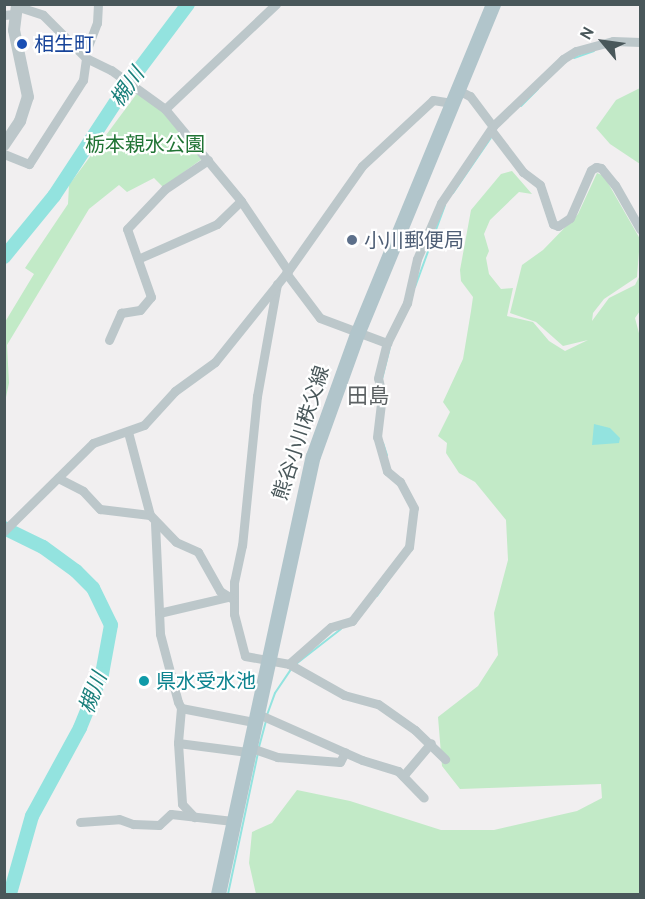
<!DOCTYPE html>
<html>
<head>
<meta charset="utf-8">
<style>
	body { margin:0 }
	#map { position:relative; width:645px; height:899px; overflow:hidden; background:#f1eff0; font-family:Cabin,"Noto Sans JP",sans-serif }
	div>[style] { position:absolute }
	.green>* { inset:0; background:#c2eac7 }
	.water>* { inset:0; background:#93e3df }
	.stream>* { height:2px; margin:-1px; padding:0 1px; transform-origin:1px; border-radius:1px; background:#93e3df }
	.river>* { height:14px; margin:-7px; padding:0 7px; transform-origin:7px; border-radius:7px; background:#93e3df }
	.minor>* { height:9px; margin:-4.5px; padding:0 4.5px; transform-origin:4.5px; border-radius:4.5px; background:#bcc7ca }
	.tertiary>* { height:12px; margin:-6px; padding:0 6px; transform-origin:6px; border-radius:6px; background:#bcc7ca }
	.primary>* { height:15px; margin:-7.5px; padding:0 7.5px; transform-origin:7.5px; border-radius:7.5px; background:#b1c5cb }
	.dots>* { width:16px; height:16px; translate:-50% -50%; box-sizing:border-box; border:3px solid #fff; border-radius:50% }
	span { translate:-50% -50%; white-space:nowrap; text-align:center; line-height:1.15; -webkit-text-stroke:4.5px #fff; paint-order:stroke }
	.transit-label { font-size:20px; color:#164399 }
	.left { translate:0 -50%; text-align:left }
	.park-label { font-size:20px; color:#217435 }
	.service-label { font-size:20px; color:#4e5e75 }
	.street-label { font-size:20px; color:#49575a }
	.culture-label { font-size:20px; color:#0d838f }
	.water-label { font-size:21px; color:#197f7b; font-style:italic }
	.neighbourhood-label { font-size:21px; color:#5c6163 }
	.frame { position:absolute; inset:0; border:6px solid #49575a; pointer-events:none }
	.north { position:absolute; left:573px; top:12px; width:60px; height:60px; -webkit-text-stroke:4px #fff; paint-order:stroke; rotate:299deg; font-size:16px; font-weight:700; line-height:24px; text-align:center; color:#49575a }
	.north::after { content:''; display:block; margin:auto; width:21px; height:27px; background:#49575a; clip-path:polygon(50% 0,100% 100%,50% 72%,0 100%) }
</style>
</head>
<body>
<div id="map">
	<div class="green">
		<div style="clip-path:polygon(640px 88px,640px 164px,610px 144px,596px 128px,616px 100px)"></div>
		<div style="clip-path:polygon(138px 92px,158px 107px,202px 159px,163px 187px,154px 178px,127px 192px,119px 185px,89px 209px,7px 345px,9px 383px,5px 402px,5px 322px,34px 274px,25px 268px,68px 204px,69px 185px)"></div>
		<div style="clip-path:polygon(512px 171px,532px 194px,519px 192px,490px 220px,484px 234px,489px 251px,486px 258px,489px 274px,501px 289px,513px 288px,507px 316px,533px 322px,549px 341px,565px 351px,588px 340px,563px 346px,536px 322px,510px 313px,522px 265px,543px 250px,578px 214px,597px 173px,604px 176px,640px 239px,637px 277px,604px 299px,593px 313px,592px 321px,609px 298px,635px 285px,640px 275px,640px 311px,635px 318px,640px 337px,640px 894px,256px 894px,249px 863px,252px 832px,272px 823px,297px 790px,350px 801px,441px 830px,494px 830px,577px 811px,602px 798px,601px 784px,460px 789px,442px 766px,438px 717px,478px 686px,498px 655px,494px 613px,508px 560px,506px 520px,475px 482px,459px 473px,446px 453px,447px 443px,438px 436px,450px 412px,443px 402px,463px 359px,471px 311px,473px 297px,461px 281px,460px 270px,471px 210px,501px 174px)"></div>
	</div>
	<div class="water">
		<div style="clip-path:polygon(594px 424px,610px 428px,620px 438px,619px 443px,592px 445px)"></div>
	</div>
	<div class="stream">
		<div style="left:574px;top:58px;width:21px;rotate:-19deg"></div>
		<div style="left:521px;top:106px;width:24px;rotate:-45deg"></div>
		<div style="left:453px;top:193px;width:69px;rotate:-55.6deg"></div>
		<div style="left:415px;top:287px;width:87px;rotate:-69.9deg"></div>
		<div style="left:382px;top:379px;width:33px;rotate:-76deg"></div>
		<div style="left:383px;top:443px;width:13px;rotate:72deg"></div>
		<div style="left:377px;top:596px;width:21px;rotate:-55deg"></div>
		<div style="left:296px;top:664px;width:57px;rotate:-37.9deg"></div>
		<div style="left:267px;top:715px;width:23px;rotate:-70deg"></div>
		<div style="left:275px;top:693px;width:30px;rotate:-56deg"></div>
		<div style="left:259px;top:747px;width:27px;rotate:-75deg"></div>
		<div style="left:228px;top:894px;width:144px;rotate:-78deg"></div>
	</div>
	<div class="river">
		<div style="left:4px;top:257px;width:79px;rotate:-50.7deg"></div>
		<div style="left:54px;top:196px;width:129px;rotate:-56.7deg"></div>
		<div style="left:125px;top:88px;width:105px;rotate:-53.1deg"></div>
		<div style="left:4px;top:528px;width:43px;rotate:26deg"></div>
		<div style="left:43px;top:547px;width:41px;rotate:36deg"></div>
		<div style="left:76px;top:571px;width:24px;rotate:45deg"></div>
		<div style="left:93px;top:588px;width:41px;rotate:64.1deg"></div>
		<div style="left:111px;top:625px;width:50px;rotate:100.4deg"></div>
		<div style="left:102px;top:674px;width:58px;rotate:112.2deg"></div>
		<div style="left:80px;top:728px;width:100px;rotate:118.6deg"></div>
		<div style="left:32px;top:816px;width:81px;rotate:105.8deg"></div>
	</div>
	<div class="minor">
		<div style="left:16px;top:6px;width:28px;rotate:18deg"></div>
		<div style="left:43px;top:15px;width:61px;rotate:45deg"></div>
		<div style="left:86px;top:58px;width:28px;rotate:26deg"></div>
		<div style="left:111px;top:70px;width:67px;rotate:35.8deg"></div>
		<div style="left:165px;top:109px;width:119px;rotate:50.4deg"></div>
		<div style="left:241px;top:201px;width:84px;rotate:56.1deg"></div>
		<div style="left:288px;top:271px;width:128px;rotate:-54.8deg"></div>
		<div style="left:362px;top:166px;width:97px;rotate:-42.9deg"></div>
		<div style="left:433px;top:100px;width:19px;rotate:9deg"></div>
		<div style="left:4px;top:15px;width:10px;rotate:-6deg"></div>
		<div style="left:85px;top:54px;width:33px;rotate:-69deg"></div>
		<div style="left:97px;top:23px;width:19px;rotate:-87deg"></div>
		<div style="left:458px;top:90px;width:13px;rotate:27deg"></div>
		<div style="left:470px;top:96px;width:38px;rotate:53deg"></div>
		<div style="left:165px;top:109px;width:153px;rotate:-43.4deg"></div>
		<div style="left:491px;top:130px;width:53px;rotate:52.7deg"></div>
		<div style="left:523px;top:172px;width:21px;rotate:37deg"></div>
		<div style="left:540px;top:185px;width:41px;rotate:71.6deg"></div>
		<div style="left:553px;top:224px;width:5px;rotate:22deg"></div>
		<div style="left:558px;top:226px;width:14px;rotate:-34deg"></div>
		<div style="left:570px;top:218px;width:52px;rotate:-66.4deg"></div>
		<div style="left:591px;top:170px;width:6px;rotate:-31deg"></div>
		<div style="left:596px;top:167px;width:5px;rotate:11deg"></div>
		<div style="left:601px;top:168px;width:22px;rotate:51deg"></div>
		<div style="left:615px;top:185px;width:51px;rotate:60.4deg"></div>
		<div style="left:4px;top:154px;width:27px;rotate:22deg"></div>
		<div style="left:29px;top:164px;width:100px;rotate:-57.3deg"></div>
		<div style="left:83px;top:80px;width:22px;rotate:-82deg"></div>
		<div style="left:140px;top:258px;width:84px;rotate:-23.8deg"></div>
		<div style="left:217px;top:224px;width:33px;rotate:-44deg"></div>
		<div style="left:286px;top:273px;width:56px;rotate:52.9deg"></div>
		<div style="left:320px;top:318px;width:72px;rotate:20.5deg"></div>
		<div style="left:277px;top:284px;width:114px;rotate:100.1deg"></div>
		<div style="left:257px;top:396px;width:150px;rotate:95.7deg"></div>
		<div style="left:242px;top:545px;width:38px;rotate:102deg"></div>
		<div style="left:234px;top:582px;width:32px;rotate:90deg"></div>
		<div style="left:234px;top:614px;width:43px;rotate:75.3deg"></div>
		<div style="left:245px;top:656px;width:45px;rotate:10.3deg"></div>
		<div style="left:289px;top:664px;width:63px;rotate:29.4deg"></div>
		<div style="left:344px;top:695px;width:35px;rotate:15deg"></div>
		<div style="left:378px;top:704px;width:45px;rotate:35.1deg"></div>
		<div style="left:415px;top:730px;width:42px;rotate:44deg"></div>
		<div style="left:109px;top:340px;width:30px;rotate:-66deg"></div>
		<div style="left:121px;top:313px;width:19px;rotate:-9deg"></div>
		<div style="left:140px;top:310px;width:17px;rotate:-50deg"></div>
		<div style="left:151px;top:297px;width:72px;rotate:-109.4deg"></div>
		<div style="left:127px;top:229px;width:55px;rotate:-46.5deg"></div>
		<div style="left:165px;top:189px;width:52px;rotate:-34deg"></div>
		<div style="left:128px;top:432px;width:86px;rotate:75.2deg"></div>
		<div style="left:58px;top:478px;width:28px;rotate:27deg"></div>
		<div style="left:83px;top:491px;width:25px;rotate:47deg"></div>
		<div style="left:100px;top:509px;width:50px;rotate:6.8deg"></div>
		<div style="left:150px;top:515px;width:37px;rotate:46deg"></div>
		<div style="left:176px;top:542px;width:24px;rotate:24deg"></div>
		<div style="left:198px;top:552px;width:45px;rotate:60.6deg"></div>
		<div style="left:220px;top:591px;width:15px;rotate:32deg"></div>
		<div style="left:155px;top:523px;width:111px;rotate:87.4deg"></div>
		<div style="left:160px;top:634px;width:70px;rotate:75.2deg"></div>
		<div style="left:178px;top:702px;width:7px;rotate:63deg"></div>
		<div style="left:181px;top:708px;width:74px;rotate:10.9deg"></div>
		<div style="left:4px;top:531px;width:125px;rotate:-44.7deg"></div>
		<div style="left:93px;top:443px;width:54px;rotate:-19.4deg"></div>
		<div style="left:144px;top:425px;width:46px;rotate:-47.6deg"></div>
		<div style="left:175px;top:391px;width:49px;rotate:-35.9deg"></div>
		<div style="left:215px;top:362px;width:117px;rotate:-51.3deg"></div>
		<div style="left:159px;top:613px;width:71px;rotate:-13.1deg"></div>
		<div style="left:289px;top:664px;width:56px;rotate:-41.4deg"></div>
		<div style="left:331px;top:627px;width:22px;rotate:-16deg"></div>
		<div style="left:352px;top:621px;width:93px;rotate:-52.4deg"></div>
		<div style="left:409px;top:547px;width:39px;rotate:-83deg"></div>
		<div style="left:414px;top:508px;width:30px;rotate:-118deg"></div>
		<div style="left:400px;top:482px;width:17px;rotate:-140deg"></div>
		<div style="left:387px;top:471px;width:35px;rotate:-106deg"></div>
		<div style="left:377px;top:437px;width:42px;rotate:-83.2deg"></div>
		<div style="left:382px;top:395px;width:17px;rotate:-103deg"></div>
		<div style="left:378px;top:378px;width:36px;rotate:-76deg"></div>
		<div style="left:387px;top:343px;width:45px;rotate:-63.4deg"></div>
		<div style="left:407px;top:303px;width:45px;rotate:-77.2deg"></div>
		<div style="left:417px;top:259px;width:61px;rotate:-66.8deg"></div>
		<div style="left:441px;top:203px;width:93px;rotate:-56deg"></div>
		<div style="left:493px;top:126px;width:97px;rotate:-43.7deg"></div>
		<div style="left:563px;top:59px;width:15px;rotate:-32deg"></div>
		<div style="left:576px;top:51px;width:38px;rotate:-15deg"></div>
		<div style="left:613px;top:41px;width:27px;rotate:2deg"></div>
		<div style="left:181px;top:708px;width:35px;rotate:95deg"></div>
		<div style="left:178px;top:743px;width:70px;rotate:7.4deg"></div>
		<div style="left:256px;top:713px;width:116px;rotate:23.9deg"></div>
		<div style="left:362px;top:760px;width:38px;rotate:17deg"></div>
		<div style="left:398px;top:771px;width:37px;rotate:46deg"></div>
		<div style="left:178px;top:743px;width:61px;rotate:86.2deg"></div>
		<div style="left:182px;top:804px;width:18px;rotate:47deg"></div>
		<div style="left:251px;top:748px;width:28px;rotate:19deg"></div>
		<div style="left:277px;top:757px;width:63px;rotate:4.5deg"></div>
		<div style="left:340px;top:762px;width:11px;rotate:-63deg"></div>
		<div style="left:403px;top:776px;width:43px;rotate:-49.7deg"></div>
		<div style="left:80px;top:822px;width:39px;rotate:-4deg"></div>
		<div style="left:119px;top:819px;width:15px;rotate:20deg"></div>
		<div style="left:133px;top:824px;width:26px;rotate:2deg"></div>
		<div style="left:159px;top:825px;width:16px;rotate:-43deg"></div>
		<div style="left:171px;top:814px;width:62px;rotate:6.4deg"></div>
	</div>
	<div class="tertiary">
		<div style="left:4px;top:145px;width:29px;rotate:-56deg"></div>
		<div style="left:20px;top:121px;width:25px;rotate:-72deg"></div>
		<div style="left:28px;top:97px;width:68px;rotate:-101.8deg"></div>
		<div style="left:14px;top:30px;width:26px;rotate:-83deg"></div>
	</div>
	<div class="primary">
		<div style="left:218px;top:894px;width:448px;rotate:-77.8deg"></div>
		<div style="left:313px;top:456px;width:130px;rotate:-70.2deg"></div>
		<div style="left:357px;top:334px;width:357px;rotate:-67.6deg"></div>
	</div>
	<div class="dots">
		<div style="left:22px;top:44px;background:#1a4fb4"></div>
		<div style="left:352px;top:240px;background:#5c6f8a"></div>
		<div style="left:144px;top:681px;background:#0f9aa8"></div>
	</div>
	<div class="transit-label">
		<span class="left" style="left:34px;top:44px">相生町</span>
	</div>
	<div class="park-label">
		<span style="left:145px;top:144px">栃本親水公園</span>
	</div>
	<div class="service-label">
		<span class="left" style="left:364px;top:240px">小川郵便局</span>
	</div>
	<div class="street-label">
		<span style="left:301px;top:433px;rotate:-72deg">熊谷小川秩父線</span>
	</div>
	<div class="culture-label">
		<span class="left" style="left:156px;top:681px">県水受水池</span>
	</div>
	<div class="water-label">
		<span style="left:127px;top:87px;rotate:-55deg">槻川</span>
		<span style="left:93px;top:693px;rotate:-70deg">槻川</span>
	</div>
	<div class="neighbourhood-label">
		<span style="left:368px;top:396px">田島</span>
	</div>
	<div class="frame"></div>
	<div class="north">N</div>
</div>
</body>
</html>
